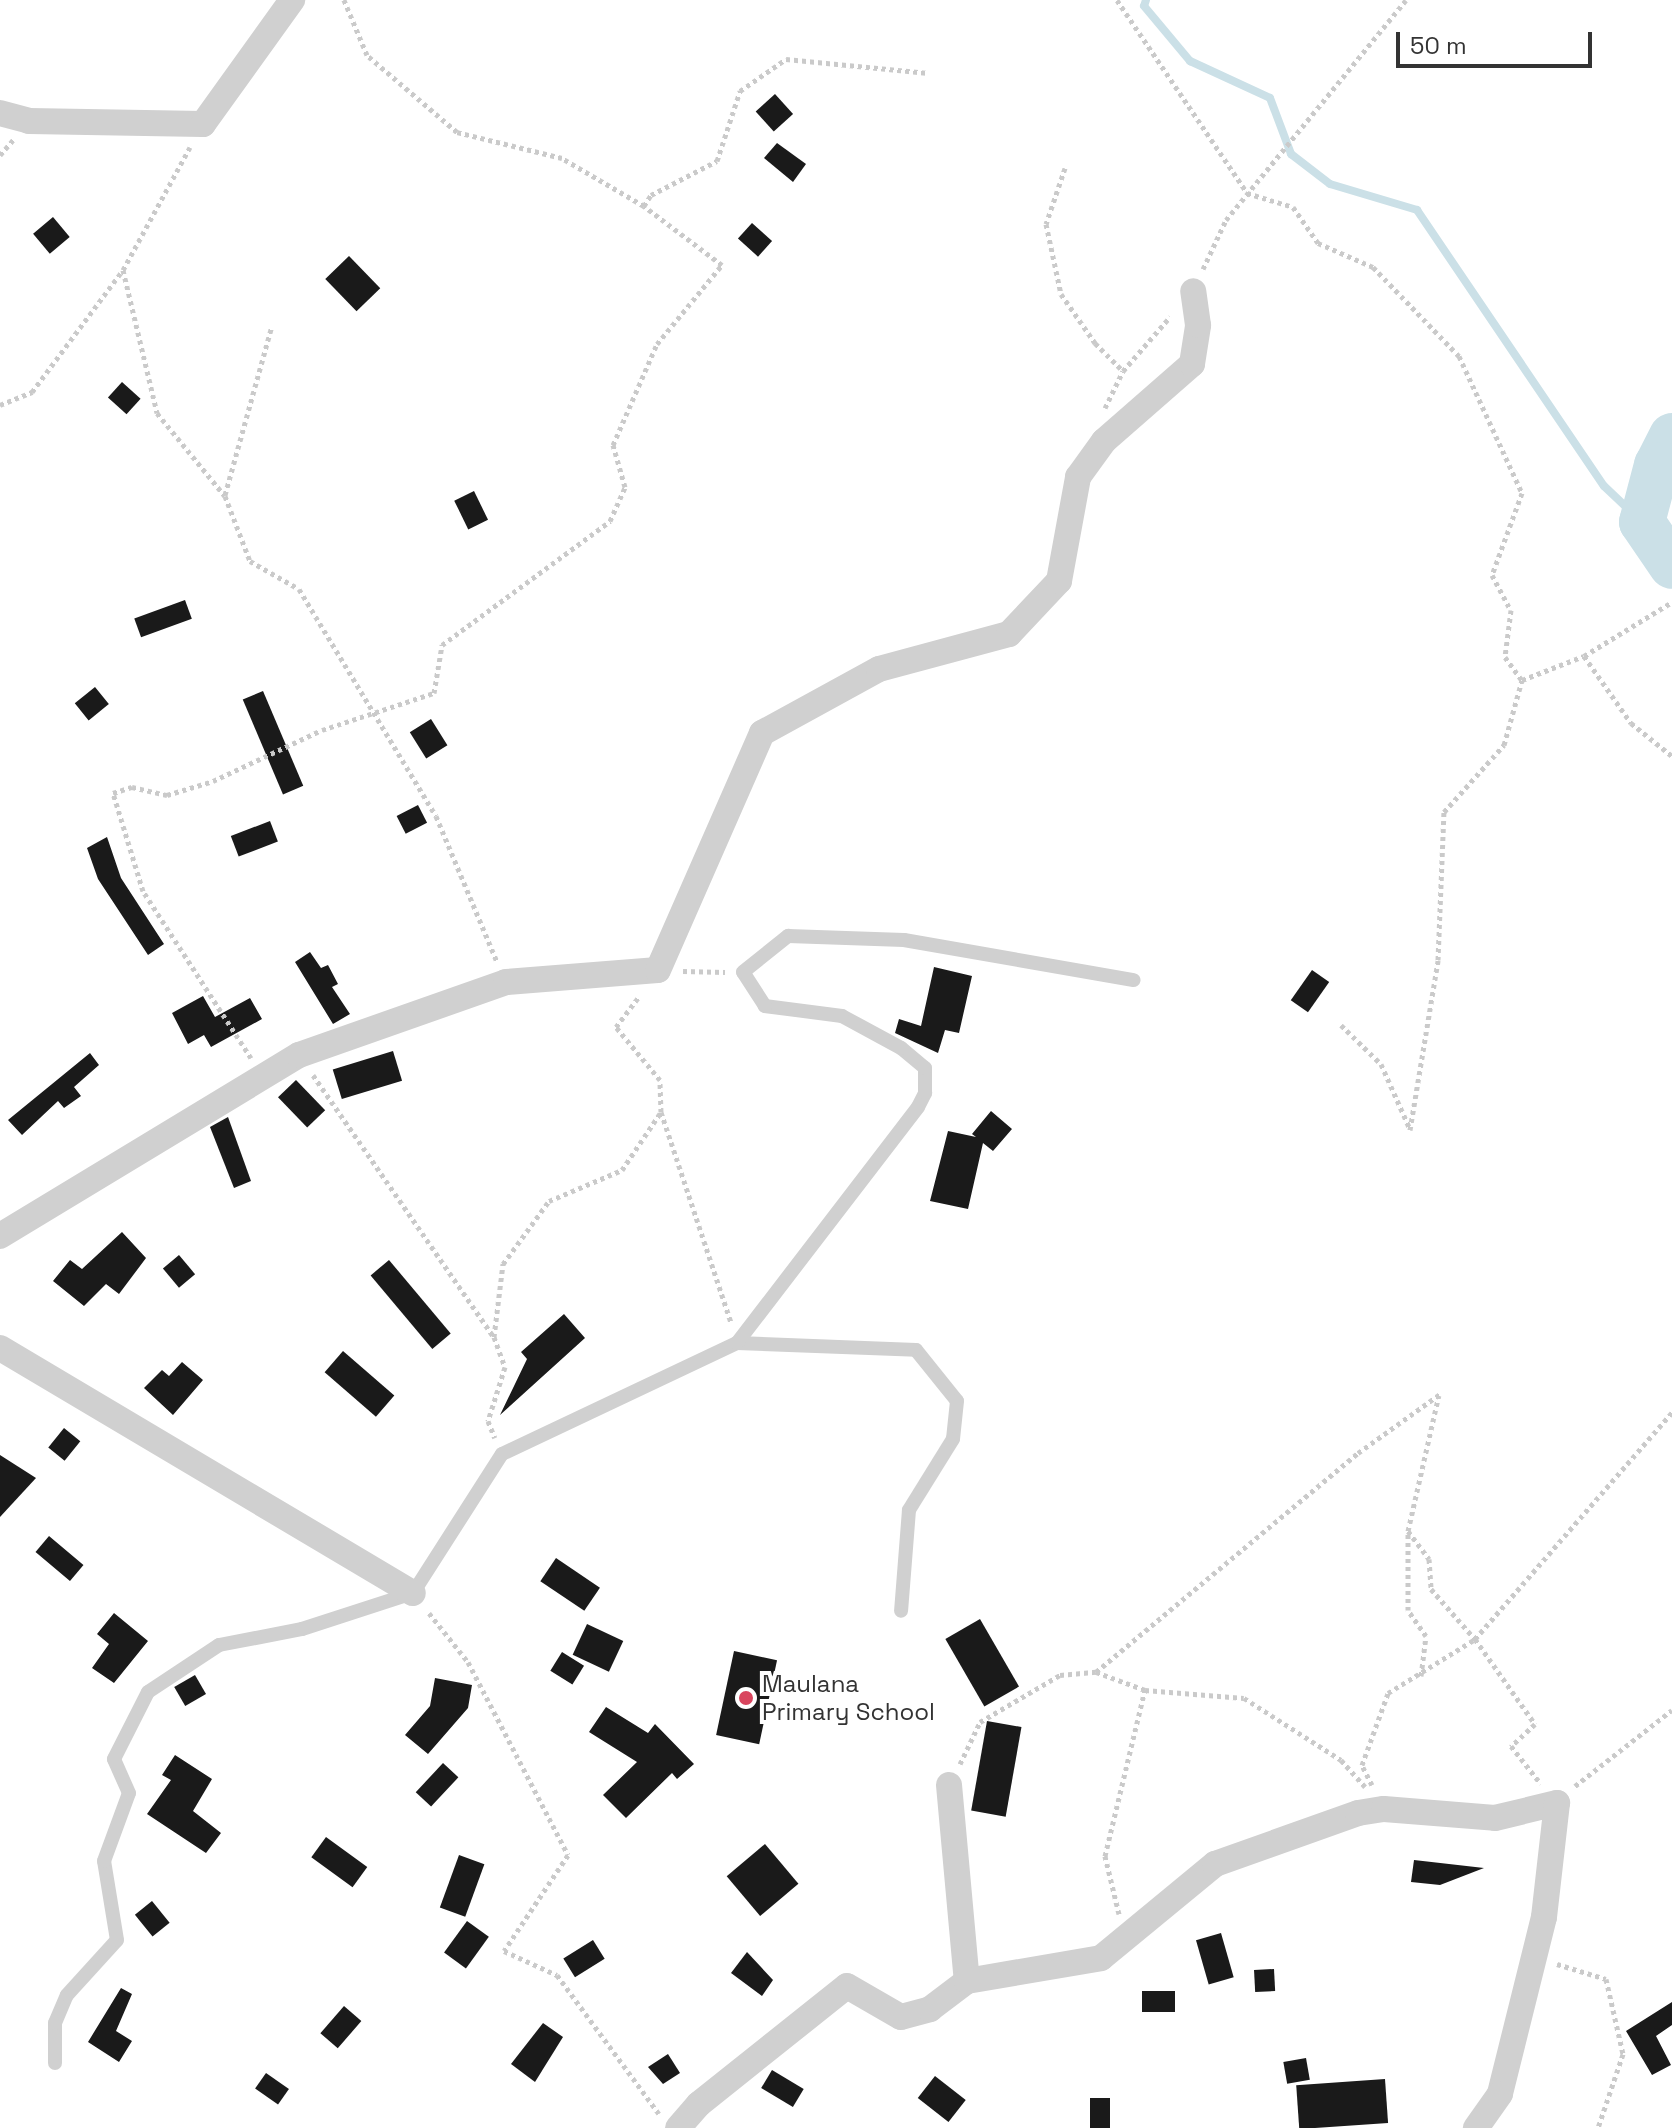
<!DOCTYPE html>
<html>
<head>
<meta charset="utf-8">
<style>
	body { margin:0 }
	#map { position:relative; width:1672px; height:2128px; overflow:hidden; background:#fff; font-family:"Space Grotesk",sans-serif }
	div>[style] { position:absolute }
	.stream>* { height:8px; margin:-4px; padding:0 4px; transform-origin:4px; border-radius:4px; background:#cbe0e7 }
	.river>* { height:46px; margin:-23px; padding:0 23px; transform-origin:23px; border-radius:23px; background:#cbe0e7 }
	.building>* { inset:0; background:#1a1a1a; transform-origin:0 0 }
	.path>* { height:5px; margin-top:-2.5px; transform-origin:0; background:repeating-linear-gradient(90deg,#cacaca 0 4px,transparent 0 8px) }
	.service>* { height:14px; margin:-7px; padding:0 7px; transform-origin:7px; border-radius:7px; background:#d0d0d0 }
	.minor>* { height:26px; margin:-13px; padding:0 13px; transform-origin:13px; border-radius:13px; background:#d0d0d0 }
	.dots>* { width:22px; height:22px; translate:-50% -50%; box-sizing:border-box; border:4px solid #fff; border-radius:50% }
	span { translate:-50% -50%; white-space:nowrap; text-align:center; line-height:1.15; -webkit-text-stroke:8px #fff; paint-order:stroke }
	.poi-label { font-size:24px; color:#333 }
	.left { translate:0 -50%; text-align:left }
	.scale { position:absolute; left:1396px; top:32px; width:196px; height:36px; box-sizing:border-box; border:4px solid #333; border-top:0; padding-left:10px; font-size:24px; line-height:28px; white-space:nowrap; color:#333; -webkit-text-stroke:6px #fff; paint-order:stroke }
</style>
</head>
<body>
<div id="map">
	<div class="stream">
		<div style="left:1146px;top:0;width:6px;rotate:108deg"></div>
		<div style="left:1144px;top:6px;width:72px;rotate:50.1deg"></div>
		<div style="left:1190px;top:61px;width:88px;rotate:24.8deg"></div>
		<div style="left:1270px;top:98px;width:60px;rotate:69.4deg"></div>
		<div style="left:1291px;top:154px;width:49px;rotate:37.6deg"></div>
		<div style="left:1330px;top:184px;width:91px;rotate:16.6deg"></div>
		<div style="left:1417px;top:210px;width:333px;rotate:55.9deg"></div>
		<div style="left:1604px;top:486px;width:52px;rotate:43.5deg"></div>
	</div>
	<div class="river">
		<div style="left:1672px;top:436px;width:33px;rotate:117deg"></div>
		<div style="left:1657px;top:465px;width:59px;rotate:104.7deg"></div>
		<div style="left:1642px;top:522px;width:53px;rotate:55.7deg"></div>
	</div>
	<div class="building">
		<div style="left:775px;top:94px;width:27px;height:26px;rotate:48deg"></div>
		<div style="clip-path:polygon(777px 143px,806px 164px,793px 182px,764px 158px)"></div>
		<div style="left:53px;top:217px;width:26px;height:26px;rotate:50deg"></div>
		<div style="left:752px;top:223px;width:27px;height:21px;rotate:42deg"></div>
		<div style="left:349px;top:256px;width:45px;height:33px;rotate:46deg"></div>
		<div style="left:122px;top:382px;width:25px;height:21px;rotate:42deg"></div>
		<div style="left:474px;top:491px;width:32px;height:22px;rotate:64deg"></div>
		<div style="left:185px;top:600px;width:20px;height:54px;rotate:70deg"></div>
		<div style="left:95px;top:687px;width:22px;height:26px;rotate:51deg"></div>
		<div style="left:263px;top:691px;width:103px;height:22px;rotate:67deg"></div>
		<div style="left:431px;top:719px;width:31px;height:25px;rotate:58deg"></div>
		<div style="left:418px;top:805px;width:20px;height:24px;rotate:63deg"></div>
		<div style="left:270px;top:821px;width:22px;height:42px;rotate:69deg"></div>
		<div style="clip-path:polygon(107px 837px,121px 878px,164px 944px,148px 955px,98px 879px,87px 848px)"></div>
		<div style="clip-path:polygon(310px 952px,321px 968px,328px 965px,338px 984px,332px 987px,350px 1014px,333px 1024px,295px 962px)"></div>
		<div style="clip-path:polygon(934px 967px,972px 976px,959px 1033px,945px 1030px,938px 1053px,895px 1033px,899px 1019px,921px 1026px)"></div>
		<div style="left:1312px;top:970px;width:21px;height:37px;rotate:35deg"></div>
		<div style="clip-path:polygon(203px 996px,215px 1017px,250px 998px,262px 1019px,211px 1047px,204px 1035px,188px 1044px,172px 1013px)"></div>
		<div style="left:393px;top:1051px;width:31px;height:63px;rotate:73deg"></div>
		<div style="clip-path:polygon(90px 1053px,99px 1065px,74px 1087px,81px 1096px,64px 1108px,58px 1101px,22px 1135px,8px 1120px)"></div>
		<div style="left:296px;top:1080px;width:42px;height:25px;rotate:46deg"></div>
		<div style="clip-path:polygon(991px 1111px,1012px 1129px,993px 1151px,983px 1143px,968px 1209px,930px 1201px,948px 1131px,976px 1137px,972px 1134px)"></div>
		<div style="clip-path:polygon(228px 1117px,251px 1181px,234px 1188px,210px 1127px)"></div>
		<div style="clip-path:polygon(122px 1232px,146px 1258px,119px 1294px,106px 1284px,84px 1306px,53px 1281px,70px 1260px,82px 1269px)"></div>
		<div style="left:179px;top:1255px;width:25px;height:21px;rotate:50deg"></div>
		<div style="left:389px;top:1260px;width:96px;height:24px;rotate:50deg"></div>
		<div style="clip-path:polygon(564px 1314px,585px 1338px,500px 1415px,527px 1359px,521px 1352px)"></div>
		<div style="left:343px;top:1351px;width:68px;height:28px;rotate:41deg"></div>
		<div style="clip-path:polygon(182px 1362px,203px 1380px,173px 1415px,144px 1388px,162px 1370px,169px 1376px)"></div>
		<div style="left:64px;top:1428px;width:21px;height:25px;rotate:39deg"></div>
		<div style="clip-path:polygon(0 1455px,36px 1478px,0 1517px)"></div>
		<div style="left:49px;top:1536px;width:45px;height:21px;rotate:40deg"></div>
		<div style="left:556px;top:1558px;width:53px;height:28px;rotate:34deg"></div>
		<div style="clip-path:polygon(114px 1613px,148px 1641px,114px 1683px,92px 1668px,109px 1644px,97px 1634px)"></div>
		<div style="left:980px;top:1619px;width:78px;height:40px;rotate:60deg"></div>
		<div style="left:587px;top:1624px;width:40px;height:34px;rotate:25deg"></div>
		<div style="left:734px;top:1651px;width:44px;height:86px;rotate:12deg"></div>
		<div style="left:562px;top:1652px;width:26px;height:22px;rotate:32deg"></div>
		<div style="left:195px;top:1675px;width:22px;height:24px;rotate:60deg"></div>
		<div style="clip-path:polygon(435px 1678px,472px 1685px,468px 1708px,428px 1754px,405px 1735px,430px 1706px)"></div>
		<div style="clip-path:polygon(606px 1707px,648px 1733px,655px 1724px,694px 1764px,677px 1779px,672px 1773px,626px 1818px,603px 1795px,637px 1762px,589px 1732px)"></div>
		<div style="left:987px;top:1721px;width:35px;height:91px;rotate:10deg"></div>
		<div style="clip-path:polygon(175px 1755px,212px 1779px,193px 1811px,221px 1833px,206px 1853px,147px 1814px,171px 1780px,162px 1775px)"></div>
		<div style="left:443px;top:1763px;width:21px;height:40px;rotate:43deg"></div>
		<div style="left:326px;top:1837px;width:51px;height:25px;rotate:36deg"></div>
		<div style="left:765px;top:1844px;width:52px;height:50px;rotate:50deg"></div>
		<div style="left:459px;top:1855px;width:27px;height:56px;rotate:20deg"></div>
		<div style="clip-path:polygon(1414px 1860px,1484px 1868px,1440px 1885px,1411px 1882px)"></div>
		<div style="left:152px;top:1901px;width:28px;height:22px;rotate:51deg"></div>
		<div style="left:467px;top:1921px;width:27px;height:39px;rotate:36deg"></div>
		<div style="left:1221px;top:1933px;width:46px;height:26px;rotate:74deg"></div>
		<div style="left:593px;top:1940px;width:22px;height:35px;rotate:58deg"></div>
		<div style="clip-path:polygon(747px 1952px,773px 1980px,762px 1996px,731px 1973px)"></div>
		<div style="left:1274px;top:1969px;width:22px;height:20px;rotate:87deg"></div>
		<div style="clip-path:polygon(121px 1988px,132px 1994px,116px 2031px,132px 2041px,119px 2062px,88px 2042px)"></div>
		<div style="left:1142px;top:1991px;width:33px;height:21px"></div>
		<div style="clip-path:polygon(1672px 2002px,1672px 2025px,1656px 2036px,1671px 2065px,1652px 2075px,1626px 2031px)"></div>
		<div style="left:344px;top:2006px;width:23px;height:36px;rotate:41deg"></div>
		<div style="clip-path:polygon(543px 2023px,563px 2037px,535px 2082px,511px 2064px)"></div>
		<div style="clip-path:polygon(668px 2054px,680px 2073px,663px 2084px,648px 2067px)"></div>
		<div style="left:1306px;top:2058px;width:22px;height:23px;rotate:80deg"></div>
		<div style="left:772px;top:2070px;width:37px;height:21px;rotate:31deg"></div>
		<div style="left:266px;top:2073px;width:28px;height:19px;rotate:35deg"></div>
		<div style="left:935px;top:2076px;width:39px;height:28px;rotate:38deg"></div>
		<div style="left:1385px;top:2079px;width:44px;height:89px;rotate:86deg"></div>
		<div style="left:1090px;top:2098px;width:20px;height:30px"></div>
	</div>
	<div class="path">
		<div style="left:1117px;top:0;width:233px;rotate:56deg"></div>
		<div style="left:1247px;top:193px;width:48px;rotate:16.9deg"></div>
		<div style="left:1293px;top:207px;width:44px;rotate:55.2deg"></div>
		<div style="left:1318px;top:243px;width:60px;rotate:23.6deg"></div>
		<div style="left:1373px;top:267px;width:124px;rotate:46deg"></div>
		<div style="left:1459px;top:356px;width:151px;rotate:65.3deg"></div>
		<div style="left:1522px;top:493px;width:87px;rotate:110.1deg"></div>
		<div style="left:1492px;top:575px;width:40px;rotate:62deg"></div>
		<div style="left:1511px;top:610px;width:47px;rotate:97.3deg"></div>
		<div style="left:1505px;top:657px;width:29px;rotate:54deg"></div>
		<div style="left:0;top:155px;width:20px;rotate:-49deg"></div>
		<div style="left:1065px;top:168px;width:59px;rotate:108.7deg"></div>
		<div style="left:1046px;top:224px;width:72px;rotate:77.9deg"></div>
		<div style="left:1061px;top:294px;width:60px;rotate:55.2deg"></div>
		<div style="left:1095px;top:343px;width:40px;rotate:45deg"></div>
		<div style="left:644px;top:206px;width:13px;rotate:-58deg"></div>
		<div style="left:651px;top:195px;width:74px;rotate:-27.3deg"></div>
		<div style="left:717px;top:161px;width:74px;rotate:-71.8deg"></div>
		<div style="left:740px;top:91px;width:56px;rotate:-34.8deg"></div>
		<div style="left:786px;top:59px;width:143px;rotate:5.6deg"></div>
		<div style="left:1203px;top:269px;width:54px;rotate:-64.9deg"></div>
		<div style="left:1226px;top:220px;width:284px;rotate:-50.7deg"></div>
		<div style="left:123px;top:270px;width:147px;rotate:76.6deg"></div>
		<div style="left:157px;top:413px;width:107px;rotate:50.7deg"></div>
		<div style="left:225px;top:496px;width:70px;rotate:69deg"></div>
		<div style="left:250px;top:561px;width:56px;rotate:29.7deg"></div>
		<div style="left:299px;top:589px;width:265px;rotate:58.9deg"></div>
		<div style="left:436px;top:816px;width:158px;rotate:67.3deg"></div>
		<div style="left:0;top:405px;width:35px;rotate:-22deg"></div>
		<div style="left:32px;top:392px;width:152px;rotate:-53.3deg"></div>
		<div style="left:123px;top:270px;width:140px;rotate:-61.4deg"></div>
		<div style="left:1105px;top:408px;width:41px;rotate:-64.1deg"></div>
		<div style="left:1123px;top:371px;width:72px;rotate:-49deg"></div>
		<div style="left:225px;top:495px;width:175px;rotate:-74.5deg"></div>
		<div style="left:1584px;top:656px;width:82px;rotate:55deg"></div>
		<div style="left:1631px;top:723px;width:53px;rotate:38.8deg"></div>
		<div style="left:683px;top:971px;width:42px;rotate:1.4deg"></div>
		<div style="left:1341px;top:1025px;width:56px;rotate:44.3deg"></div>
		<div style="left:1381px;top:1064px;width:71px;rotate:66deg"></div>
		<div style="left:251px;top:1058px;width:199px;rotate:-122.9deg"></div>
		<div style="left:143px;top:891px;width:102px;rotate:-107deg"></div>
		<div style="left:113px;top:793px;width:20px;rotate:-18deg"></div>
		<div style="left:132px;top:787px;width:36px;rotate:13deg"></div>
		<div style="left:167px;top:795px;width:48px;rotate:-16.9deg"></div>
		<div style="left:213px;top:781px;width:120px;rotate:-25.1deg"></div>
		<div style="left:322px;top:730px;width:118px;rotate:-18.3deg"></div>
		<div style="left:434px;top:693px;width:49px;rotate:-80.5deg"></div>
		<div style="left:442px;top:645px;width:209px;rotate:-36.4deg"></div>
		<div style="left:610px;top:521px;width:37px;rotate:-66deg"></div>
		<div style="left:625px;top:487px;width:44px;rotate:-105.9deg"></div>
		<div style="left:613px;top:445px;width:110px;rotate:-66.5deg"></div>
		<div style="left:657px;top:344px;width:102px;rotate:-50.6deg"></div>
		<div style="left:722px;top:265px;width:98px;rotate:-142.9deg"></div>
		<div style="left:644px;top:206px;width:95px;rotate:-149.7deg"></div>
		<div style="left:562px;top:158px;width:108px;rotate:-166.1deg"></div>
		<div style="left:457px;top:132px;width:118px;rotate:-139.5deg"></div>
		<div style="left:367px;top:55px;width:60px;rotate:-112.7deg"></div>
		<div style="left:313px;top:1075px;width:318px;rotate:55.4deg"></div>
		<div style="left:494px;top:1337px;width:32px;rotate:70deg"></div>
		<div style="left:505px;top:1367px;width:57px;rotate:107.5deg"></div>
		<div style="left:488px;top:1421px;width:18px;rotate:68deg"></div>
		<div style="left:661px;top:1112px;width:222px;rotate:71.6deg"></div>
		<div style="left:1410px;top:1130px;width:172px;rotate:-80.6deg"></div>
		<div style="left:1438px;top:960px;width:148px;rotate:-87.7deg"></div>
		<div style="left:1444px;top:812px;width:90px;rotate:-48.2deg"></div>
		<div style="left:1504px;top:745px;width:67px;rotate:-74.5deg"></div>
		<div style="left:1522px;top:680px;width:66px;rotate:-21.2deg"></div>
		<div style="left:1584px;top:656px;width:103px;rotate:-31.5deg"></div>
		<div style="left:494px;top:1337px;width:74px;rotate:-83deg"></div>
		<div style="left:503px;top:1264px;width:78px;rotate:-53.9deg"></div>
		<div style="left:549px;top:1201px;width:79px;rotate:-23deg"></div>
		<div style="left:622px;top:1170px;width:70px;rotate:-56.1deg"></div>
		<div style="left:661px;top:1112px;width:32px;rotate:-92deg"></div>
		<div style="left:660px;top:1080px;width:69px;rotate:-129.7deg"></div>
		<div style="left:616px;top:1027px;width:38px;rotate:-53deg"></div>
		<div style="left:1408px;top:1531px;width:35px;rotate:53deg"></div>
		<div style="left:1429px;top:1559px;width:30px;rotate:86deg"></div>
		<div style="left:1431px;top:1589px;width:67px;rotate:48.7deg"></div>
		<div style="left:1475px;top:1639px;width:104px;rotate:54.8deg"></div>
		<div style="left:1535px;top:1724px;width:33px;rotate:137deg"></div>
		<div style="left:1511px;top:1746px;width:48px;rotate:51.7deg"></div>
		<div style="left:429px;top:1613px;width:63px;rotate:51.5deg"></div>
		<div style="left:468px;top:1662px;width:217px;rotate:62.6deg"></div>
		<div style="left:568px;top:1855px;width:115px;rotate:123.7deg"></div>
		<div style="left:504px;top:1951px;width:58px;rotate:24.4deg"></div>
		<div style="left:557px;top:1975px;width:172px;rotate:53.7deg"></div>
		<div style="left:1096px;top:1672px;width:341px;rotate:-39.9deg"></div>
		<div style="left:1358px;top:1453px;width:101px;rotate:-35.7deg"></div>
		<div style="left:1421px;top:1676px;width:40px;rotate:-82.9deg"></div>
		<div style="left:1426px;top:1636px;width:32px;rotate:-125deg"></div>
		<div style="left:1408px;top:1610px;width:79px;rotate:-90deg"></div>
		<div style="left:1408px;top:1531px;width:139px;rotate:-77.2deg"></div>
		<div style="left:960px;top:1764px;width:47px;rotate:-64.5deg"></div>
		<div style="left:980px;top:1722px;width:93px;rotate:-30.4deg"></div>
		<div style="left:1060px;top:1675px;width:36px;rotate:-5deg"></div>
		<div style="left:1096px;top:1672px;width:52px;rotate:20.2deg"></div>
		<div style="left:1145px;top:1690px;width:99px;rotate:4.6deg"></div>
		<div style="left:1244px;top:1698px;width:115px;rotate:32.6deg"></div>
		<div style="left:1341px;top:1760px;width:36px;rotate:48deg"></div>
		<div style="left:1372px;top:1785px;width:22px;rotate:-117deg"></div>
		<div style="left:1362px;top:1765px;width:77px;rotate:-70.1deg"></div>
		<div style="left:1388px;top:1693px;width:102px;rotate:-31.8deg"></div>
		<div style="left:1475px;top:1639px;width:301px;rotate:-49deg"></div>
		<div style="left:1575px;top:1786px;width:123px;rotate:-38.1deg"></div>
		<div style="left:1119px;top:1914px;width:60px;rotate:-103.6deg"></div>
		<div style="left:1105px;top:1856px;width:171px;rotate:-76.5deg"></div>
		<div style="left:1557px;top:1964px;width:51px;rotate:17deg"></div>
		<div style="left:1606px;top:1979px;width:77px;rotate:77.2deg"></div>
		<div style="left:1623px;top:2054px;width:78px;rotate:108.7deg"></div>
	</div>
	<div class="service">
		<div style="left:737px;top:1343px;width:179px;rotate:2.2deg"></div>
		<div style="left:916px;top:1350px;width:65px;rotate:51.2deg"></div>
		<div style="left:957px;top:1401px;width:38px;rotate:96deg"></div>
		<div style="left:953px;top:1439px;width:84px;rotate:121.8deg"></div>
		<div style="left:909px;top:1510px;width:101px;rotate:94.5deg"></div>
		<div style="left:55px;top:2063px;width:40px;rotate:-90deg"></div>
		<div style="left:55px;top:2023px;width:30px;rotate:-67deg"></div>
		<div style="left:67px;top:1995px;width:74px;rotate:-47.7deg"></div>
		<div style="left:117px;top:1940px;width:80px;rotate:-99.3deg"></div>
		<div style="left:104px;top:1861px;width:72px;rotate:-69.8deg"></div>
		<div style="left:129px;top:1793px;width:37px;rotate:-114deg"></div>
		<div style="left:114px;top:1759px;width:75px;rotate:-63.1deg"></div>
		<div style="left:148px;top:1692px;width:85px;rotate:-33.5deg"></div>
		<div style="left:219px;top:1645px;width:85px;rotate:-10.9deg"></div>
		<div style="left:302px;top:1629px;width:117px;rotate:-18deg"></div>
		<div style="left:413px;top:1593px;width:165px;rotate:-57.4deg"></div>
		<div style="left:502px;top:1454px;width:260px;rotate:-25.3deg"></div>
		<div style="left:737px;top:1343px;width:297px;rotate:-52.5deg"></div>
		<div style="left:918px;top:1107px;width:16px;rotate:-63deg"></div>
		<div style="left:925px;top:1093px;width:25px;rotate:-90deg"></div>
		<div style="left:925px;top:1068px;width:31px;rotate:-140deg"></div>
		<div style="left:901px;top:1048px;width:67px;rotate:-151.5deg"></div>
		<div style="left:842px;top:1016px;width:78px;rotate:-172.6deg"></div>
		<div style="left:765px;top:1006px;width:40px;rotate:-122.9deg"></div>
		<div style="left:743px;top:972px;width:58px;rotate:-38.7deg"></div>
		<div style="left:788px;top:936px;width:116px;rotate:2deg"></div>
		<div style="left:904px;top:940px;width:233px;rotate:9.9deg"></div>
	</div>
	<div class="minor">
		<div style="left:0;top:113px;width:30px;rotate:15deg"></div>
		<div style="left:29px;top:121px;width:174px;rotate:1deg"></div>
		<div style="left:203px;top:124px;width:153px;rotate:-54.3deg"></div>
		<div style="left:0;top:1236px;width:350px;rotate:-31.2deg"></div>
		<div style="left:299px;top:1055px;width:219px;rotate:-19.4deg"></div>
		<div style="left:506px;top:982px;width:152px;rotate:-4.5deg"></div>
		<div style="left:658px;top:970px;width:259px;rotate:-66.3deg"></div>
		<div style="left:762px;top:733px;width:133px;rotate:-28.7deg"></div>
		<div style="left:879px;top:669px;width:135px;rotate:-15.1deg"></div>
		<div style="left:1009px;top:634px;width:73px;rotate:-46.7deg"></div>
		<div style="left:1059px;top:581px;width:106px;rotate:-79.6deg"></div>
		<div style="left:1078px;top:477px;width:44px;rotate:-54.2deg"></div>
		<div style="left:1104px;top:441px;width:117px;rotate:-41.2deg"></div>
		<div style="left:1192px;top:364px;width:39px;rotate:-81deg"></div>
		<div style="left:1198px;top:325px;width:34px;rotate:-98deg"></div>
		<div style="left:0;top:1348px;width:480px;rotate:30.7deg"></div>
		<div style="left:949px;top:1785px;width:197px;rotate:84.8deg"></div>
		<div style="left:678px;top:2128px;width:32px;rotate:-49deg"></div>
		<div style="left:699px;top:2104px;width:189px;rotate:-38.6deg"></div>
		<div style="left:847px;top:1986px;width:62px;rotate:29.9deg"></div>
		<div style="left:901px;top:2017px;width:30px;rotate:-15deg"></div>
		<div style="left:930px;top:2009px;width:46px;rotate:-37.1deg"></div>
		<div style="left:967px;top:1981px;width:136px;rotate:-9.7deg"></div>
		<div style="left:1101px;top:1958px;width:148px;rotate:-39.5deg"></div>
		<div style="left:1215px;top:1864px;width:152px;rotate:-19.6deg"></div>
		<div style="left:1358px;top:1813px;width:26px;rotate:-9deg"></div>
		<div style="left:1384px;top:1809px;width:111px;rotate:4.6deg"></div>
		<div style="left:1495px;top:1818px;width:64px;rotate:-13.6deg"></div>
		<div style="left:1557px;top:1803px;width:115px;rotate:96.5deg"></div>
		<div style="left:1544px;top:1917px;width:182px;rotate:104deg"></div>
		<div style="left:1500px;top:2094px;width:42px;rotate:125.2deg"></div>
	</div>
	<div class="dots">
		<div style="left:746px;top:1698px;background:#d9455e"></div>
	</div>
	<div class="poi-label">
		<span class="left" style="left:762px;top:1698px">Maulana<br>Primary School</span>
	</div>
	<div class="scale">50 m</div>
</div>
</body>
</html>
